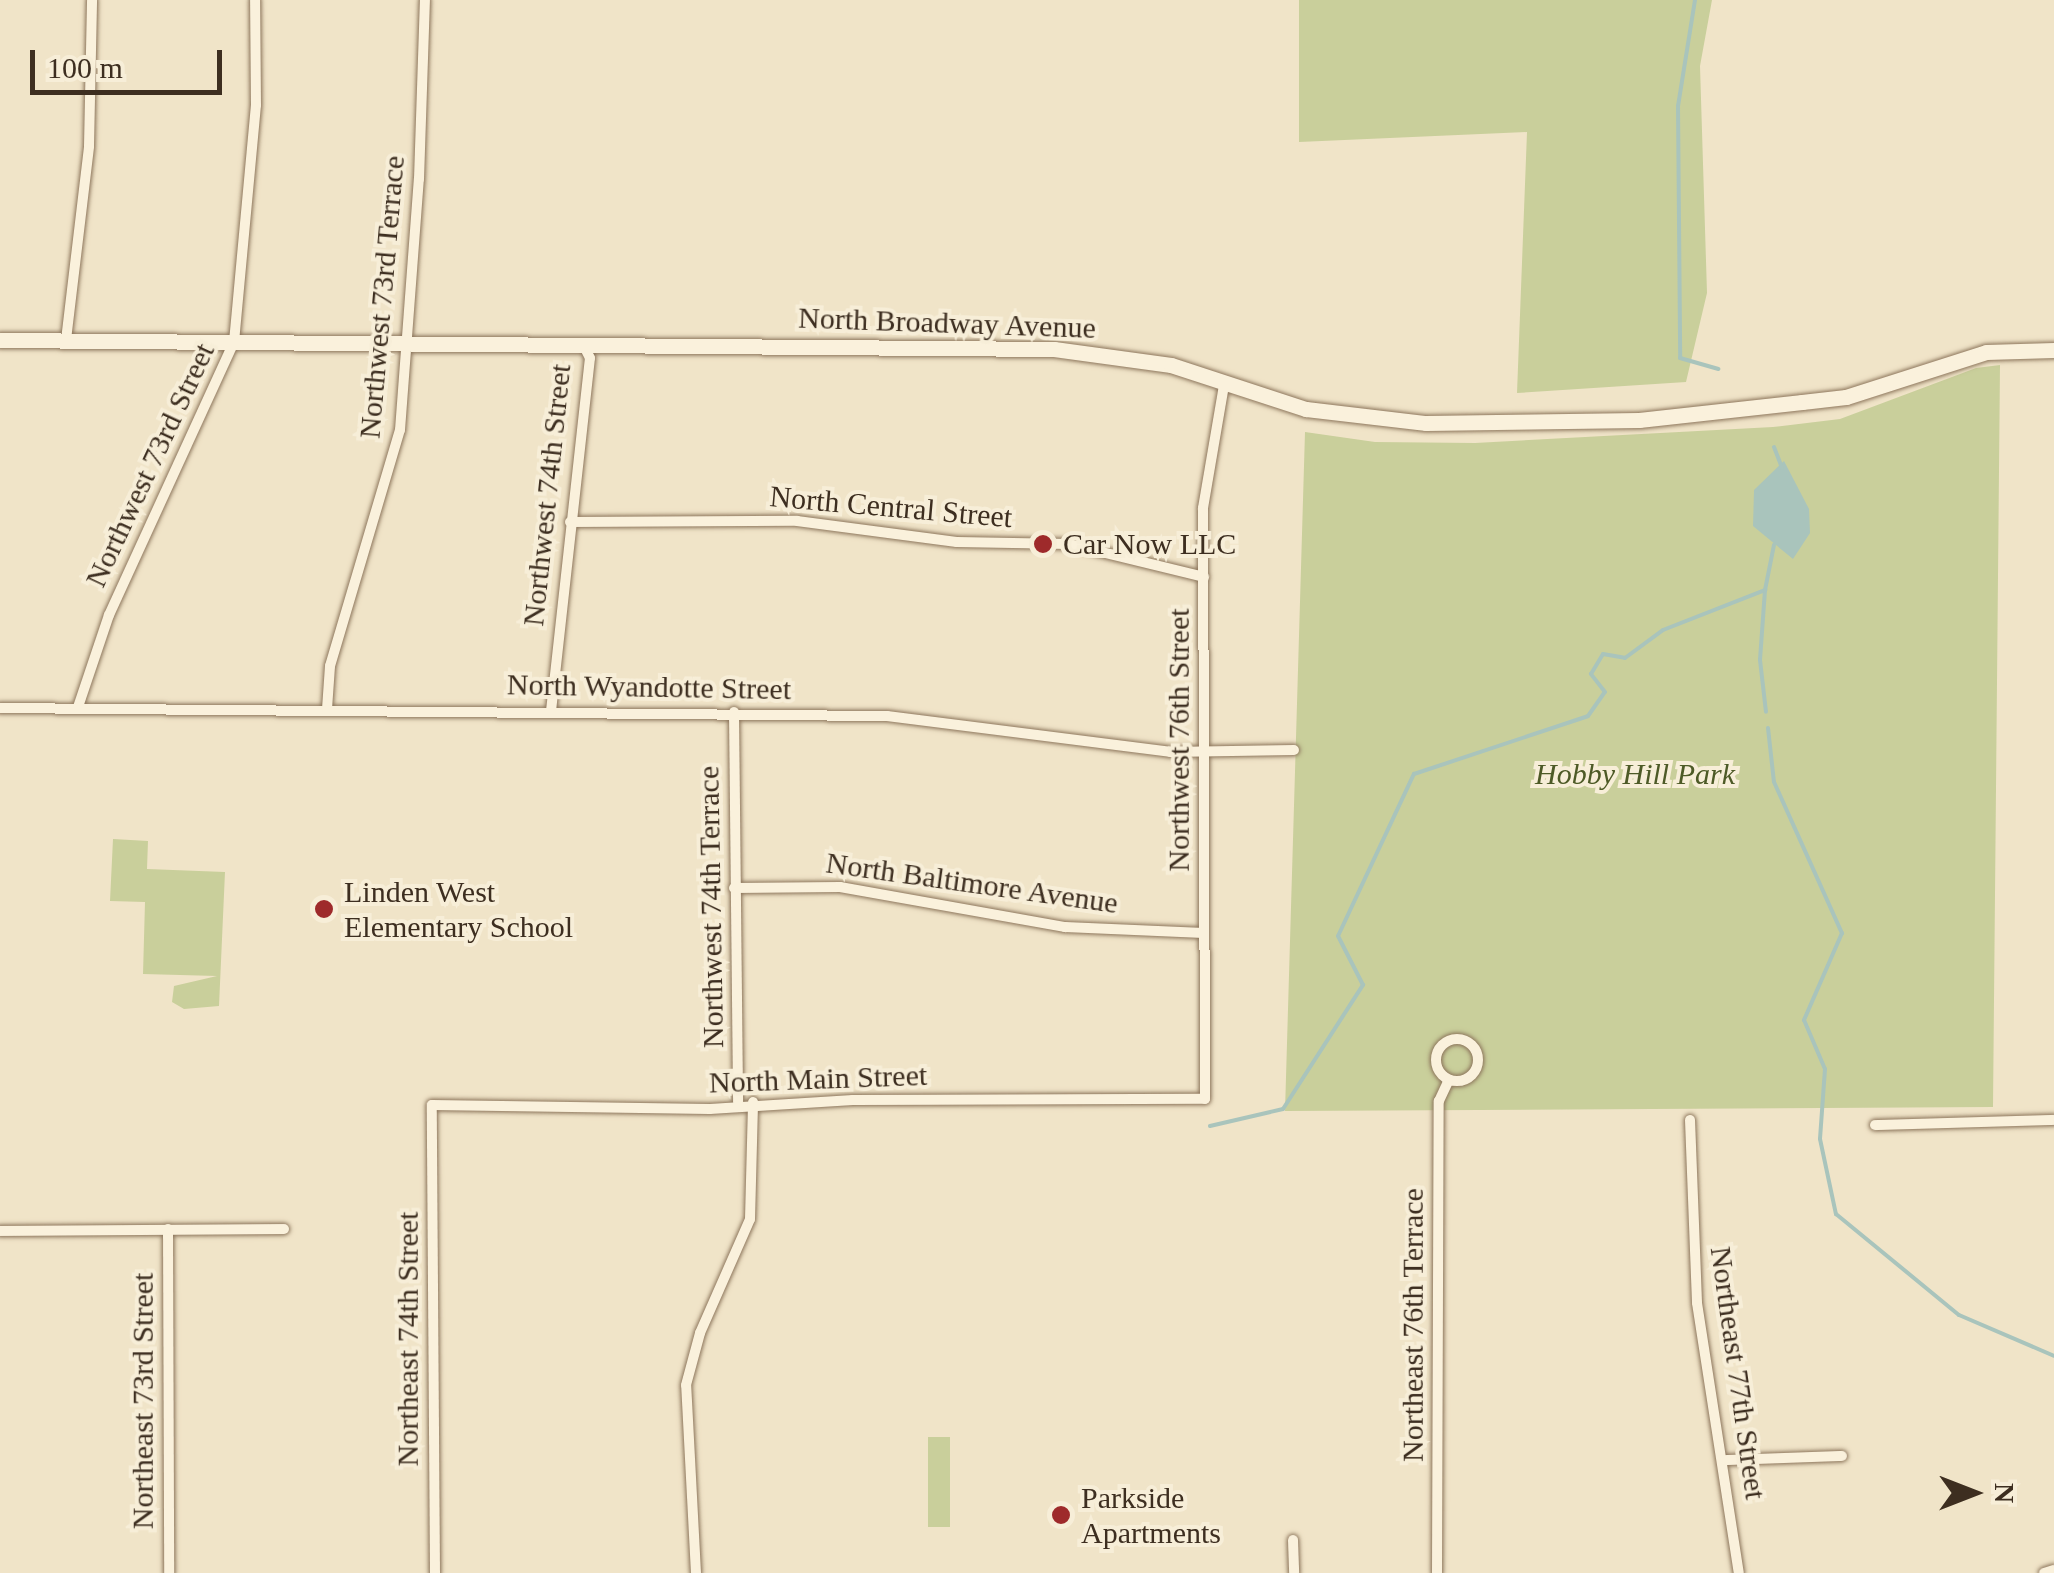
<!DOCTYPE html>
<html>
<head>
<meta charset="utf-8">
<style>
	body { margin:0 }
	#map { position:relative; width:2054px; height:1573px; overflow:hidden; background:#f0e4c8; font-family:"Times New Roman",serif }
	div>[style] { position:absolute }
	.green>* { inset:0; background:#c9cf9b; transform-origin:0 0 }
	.water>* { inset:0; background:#a9c4bc }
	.stream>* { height:4px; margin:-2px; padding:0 2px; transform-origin:2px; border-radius:2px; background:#a9c4bc }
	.roads { filter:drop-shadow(0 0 2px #8d765c) drop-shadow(0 0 2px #8d765c) }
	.street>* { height:10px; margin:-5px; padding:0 5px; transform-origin:5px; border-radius:5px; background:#faf1dc }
	.street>.ring { margin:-5px; padding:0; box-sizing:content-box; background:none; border:10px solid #faf1dc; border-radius:50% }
	.secondary>* { height:15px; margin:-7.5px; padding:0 7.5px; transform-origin:7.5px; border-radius:7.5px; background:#faf1dc }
	.dots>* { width:28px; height:28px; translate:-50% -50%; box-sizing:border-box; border:5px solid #f7eed8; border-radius:50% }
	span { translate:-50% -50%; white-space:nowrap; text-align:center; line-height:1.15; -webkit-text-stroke:8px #f7eed8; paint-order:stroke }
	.street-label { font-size:30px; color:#3d2e20 }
	.poi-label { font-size:30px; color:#3d2e20 }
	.left { translate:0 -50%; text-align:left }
	.park-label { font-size:30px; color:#4d5a26; font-style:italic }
	.north { position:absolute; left:1924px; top:1443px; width:100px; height:100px; -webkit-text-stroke:8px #f7eed8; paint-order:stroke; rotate:90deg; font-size:28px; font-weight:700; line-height:40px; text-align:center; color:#3d2e20 }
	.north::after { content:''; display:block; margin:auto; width:35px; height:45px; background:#3d2e20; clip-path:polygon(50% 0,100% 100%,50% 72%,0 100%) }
	.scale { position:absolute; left:30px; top:50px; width:192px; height:45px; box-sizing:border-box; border:5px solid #3d2e20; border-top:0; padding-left:12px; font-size:30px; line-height:35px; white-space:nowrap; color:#3d2e20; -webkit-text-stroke:8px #f7eed8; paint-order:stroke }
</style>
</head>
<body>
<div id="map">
	<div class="green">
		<div style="clip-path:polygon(1299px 0,1712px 0,1700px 66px,1707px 293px,1686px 382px,1517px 393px,1527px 132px,1299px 142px)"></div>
		<div style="clip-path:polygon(2000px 365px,1993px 1107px,1285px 1111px,1305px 432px,1375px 442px,1475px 443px,1773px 427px,1840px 419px,1976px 368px)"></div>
		<div style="clip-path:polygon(113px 839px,148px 841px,147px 869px,225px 872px,219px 1006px,184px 1009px,172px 1002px,174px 986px,217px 976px,143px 974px,145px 902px,110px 901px)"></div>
		<div style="left:928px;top:1437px;width:22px;height:90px"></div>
	</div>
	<div class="water">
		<div style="clip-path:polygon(1784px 461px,1809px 509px,1810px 533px,1793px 559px,1753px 526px,1754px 490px)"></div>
	</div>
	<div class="stream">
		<div style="left:1695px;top:0;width:107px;rotate:99.1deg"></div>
		<div style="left:1678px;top:106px;width:252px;rotate:89.5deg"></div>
		<div style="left:1680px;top:358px;width:40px;rotate:16deg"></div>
		<div style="left:1774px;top:447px;width:22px;rotate:69deg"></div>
		<div style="left:1765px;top:590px;width:70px;rotate:94.1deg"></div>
		<div style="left:1760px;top:660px;width:52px;rotate:83.4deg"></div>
		<div style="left:1768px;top:728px;width:54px;rotate:83.7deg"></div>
		<div style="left:1774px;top:782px;width:166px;rotate:65.8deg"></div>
		<div style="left:1842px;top:933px;width:95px;rotate:113.6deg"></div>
		<div style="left:1804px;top:1020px;width:53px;rotate:66.8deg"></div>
		<div style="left:1825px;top:1069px;width:70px;rotate:94.1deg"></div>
		<div style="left:1820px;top:1139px;width:77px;rotate:78deg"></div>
		<div style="left:1836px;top:1214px;width:159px;rotate:39.4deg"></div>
		<div style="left:1959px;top:1315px;width:103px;rotate:23.3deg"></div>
		<div style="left:1210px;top:1126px;width:75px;rotate:-13.1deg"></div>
		<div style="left:1283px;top:1109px;width:148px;rotate:-57.2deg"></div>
		<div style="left:1363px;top:985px;width:55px;rotate:-117deg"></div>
		<div style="left:1338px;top:936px;width:179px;rotate:-64.9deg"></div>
		<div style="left:1414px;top:774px;width:183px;rotate:-18.4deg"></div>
		<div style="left:1588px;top:716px;width:29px;rotate:-55deg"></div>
		<div style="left:1605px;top:692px;width:23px;rotate:-128deg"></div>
		<div style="left:1591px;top:674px;width:23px;rotate:-59deg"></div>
		<div style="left:1603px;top:654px;width:22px;rotate:10deg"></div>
		<div style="left:1625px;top:658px;width:47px;rotate:-36.4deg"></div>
		<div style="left:1663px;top:630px;width:110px;rotate:-21.4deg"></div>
		<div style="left:1765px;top:590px;width:46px;rotate:-78.7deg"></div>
	</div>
	<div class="roads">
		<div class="street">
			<div style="left:66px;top:340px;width:195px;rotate:-83.2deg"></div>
			<div style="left:89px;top:146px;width:146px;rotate:-88.8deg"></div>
			<div style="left:570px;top:522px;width:227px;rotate:-0.3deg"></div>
			<div style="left:797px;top:521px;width:161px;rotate:7.5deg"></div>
			<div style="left:957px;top:542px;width:112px;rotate:1deg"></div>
			<div style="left:1069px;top:544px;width:139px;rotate:13.7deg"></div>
			<div style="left:78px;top:707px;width:97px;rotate:-71.4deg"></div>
			<div style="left:109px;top:615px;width:300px;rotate:-65.4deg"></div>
			<div style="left:234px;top:342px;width:238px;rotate:-84.7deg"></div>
			<div style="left:256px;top:105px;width:105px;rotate:-90.5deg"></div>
			<div style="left:0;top:708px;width:887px;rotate:0.52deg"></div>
			<div style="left:887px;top:716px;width:285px;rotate:7.2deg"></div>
			<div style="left:1170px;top:752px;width:124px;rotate:-0.9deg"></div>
			<div style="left:327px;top:709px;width:43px;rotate:-86deg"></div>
			<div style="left:330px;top:666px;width:246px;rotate:-73.5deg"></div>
			<div style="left:400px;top:430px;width:252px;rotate:-85.7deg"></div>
			<div style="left:419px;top:179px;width:179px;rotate:-88.1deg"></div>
			<div style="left:551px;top:711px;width:355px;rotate:-83.7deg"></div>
			<div style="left:590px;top:358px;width:13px;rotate:-117deg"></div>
			<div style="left:734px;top:712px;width:390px;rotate:89.4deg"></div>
			<div style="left:734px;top:888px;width:106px;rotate:-0.5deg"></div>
			<div style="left:840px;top:887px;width:229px;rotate:10.1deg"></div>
			<div style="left:1065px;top:927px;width:139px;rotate:2.5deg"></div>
			<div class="ring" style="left:1436px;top:1039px;width:32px;height:32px"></div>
			<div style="left:1690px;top:1120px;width:183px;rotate:87.8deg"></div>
			<div style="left:1697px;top:1303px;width:273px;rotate:81.2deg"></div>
			<div style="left:1875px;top:1125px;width:179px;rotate:-1.6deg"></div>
			<div style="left:168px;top:1229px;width:344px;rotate:89.8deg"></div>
			<div style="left:0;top:1231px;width:284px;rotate:-0.4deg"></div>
			<div style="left:1726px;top:1460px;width:116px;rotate:-2deg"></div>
			<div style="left:1293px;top:1540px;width:33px;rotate:88deg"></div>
			<div style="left:435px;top:1573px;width:468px;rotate:-90.4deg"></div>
			<div style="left:432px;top:1105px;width:278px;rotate:0.8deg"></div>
			<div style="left:710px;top:1109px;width:143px;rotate:-3.6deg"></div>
			<div style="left:853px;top:1100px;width:352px;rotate:-0.2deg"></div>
			<div style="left:1205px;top:1099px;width:591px;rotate:-90.19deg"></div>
			<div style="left:1203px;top:508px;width:125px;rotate:-80.3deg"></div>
			<div style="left:696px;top:1573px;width:188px;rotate:-93deg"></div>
			<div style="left:686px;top:1385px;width:54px;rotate:-74.9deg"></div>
			<div style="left:700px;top:1333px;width:124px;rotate:-66.3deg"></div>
			<div style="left:750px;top:1219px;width:117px;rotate:-88.5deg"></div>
			<div style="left:1437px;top:1573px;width:472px;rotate:-89.8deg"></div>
			<div style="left:1439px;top:1101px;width:23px;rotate:-65deg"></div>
			<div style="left:2044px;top:1573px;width:10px;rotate:-17deg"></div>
		</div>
		<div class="secondary">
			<div style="left:0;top:340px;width:1054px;rotate:0.49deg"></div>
			<div style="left:1054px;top:349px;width:118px;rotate:7.8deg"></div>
			<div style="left:1171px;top:365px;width:142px;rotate:18.1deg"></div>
			<div style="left:1306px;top:409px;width:121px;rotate:6.7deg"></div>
			<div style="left:1426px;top:423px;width:213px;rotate:-0.8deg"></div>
			<div style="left:1639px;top:420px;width:164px;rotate:-6.3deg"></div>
			<div style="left:1802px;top:402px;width:44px;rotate:-6.5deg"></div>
			<div style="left:1846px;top:397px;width:147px;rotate:-17.8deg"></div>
			<div style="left:1986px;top:352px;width:68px;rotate:-1.7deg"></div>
		</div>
	</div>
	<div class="dots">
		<div style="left:1043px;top:544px;background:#9e2a2b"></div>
		<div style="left:324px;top:909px;background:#9e2a2b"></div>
		<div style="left:1061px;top:1515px;background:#9e2a2b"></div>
	</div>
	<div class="street-label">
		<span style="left:382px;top:297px;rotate:-85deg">Northwest 73rd Terrace</span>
		<span style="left:947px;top:323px;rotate:2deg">North Broadway Avenue</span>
		<span style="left:150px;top:465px;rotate:-65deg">Northwest 73rd Street</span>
		<span style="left:547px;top:495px;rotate:-84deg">Northwest 74th Street</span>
		<span style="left:891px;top:507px;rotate:5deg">North Central Street</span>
		<span style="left:649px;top:687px;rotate:1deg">North Wyandotte Street</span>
		<span style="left:1179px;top:740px;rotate:-90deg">Northwest 76th Street</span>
		<span style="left:972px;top:883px;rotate:8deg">North Baltimore Avenue</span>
		<span style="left:711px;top:907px;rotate:-91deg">Northwest 74th Terrace</span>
		<span style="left:818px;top:1079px;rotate:-2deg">North Main Street</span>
		<span style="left:1413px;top:1325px;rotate:-90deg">Northeast 76th Terrace</span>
		<span style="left:408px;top:1339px;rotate:-90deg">Northeast 74th Street</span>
		<span style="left:1738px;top:1373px;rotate:82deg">Northeast 77th Street</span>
		<span style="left:143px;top:1401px;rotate:-90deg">Northeast 73rd Street</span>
	</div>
	<div class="poi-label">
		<span class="left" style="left:1063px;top:544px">Car Now LLC</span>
		<span class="left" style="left:344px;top:909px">Linden West<br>Elementary School</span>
		<span class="left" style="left:1081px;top:1515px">Parkside<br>Apartments</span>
	</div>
	<div class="park-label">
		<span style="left:1635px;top:774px">Hobby Hill Park</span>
	</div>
	<div class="north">N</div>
	<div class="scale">100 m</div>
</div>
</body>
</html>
